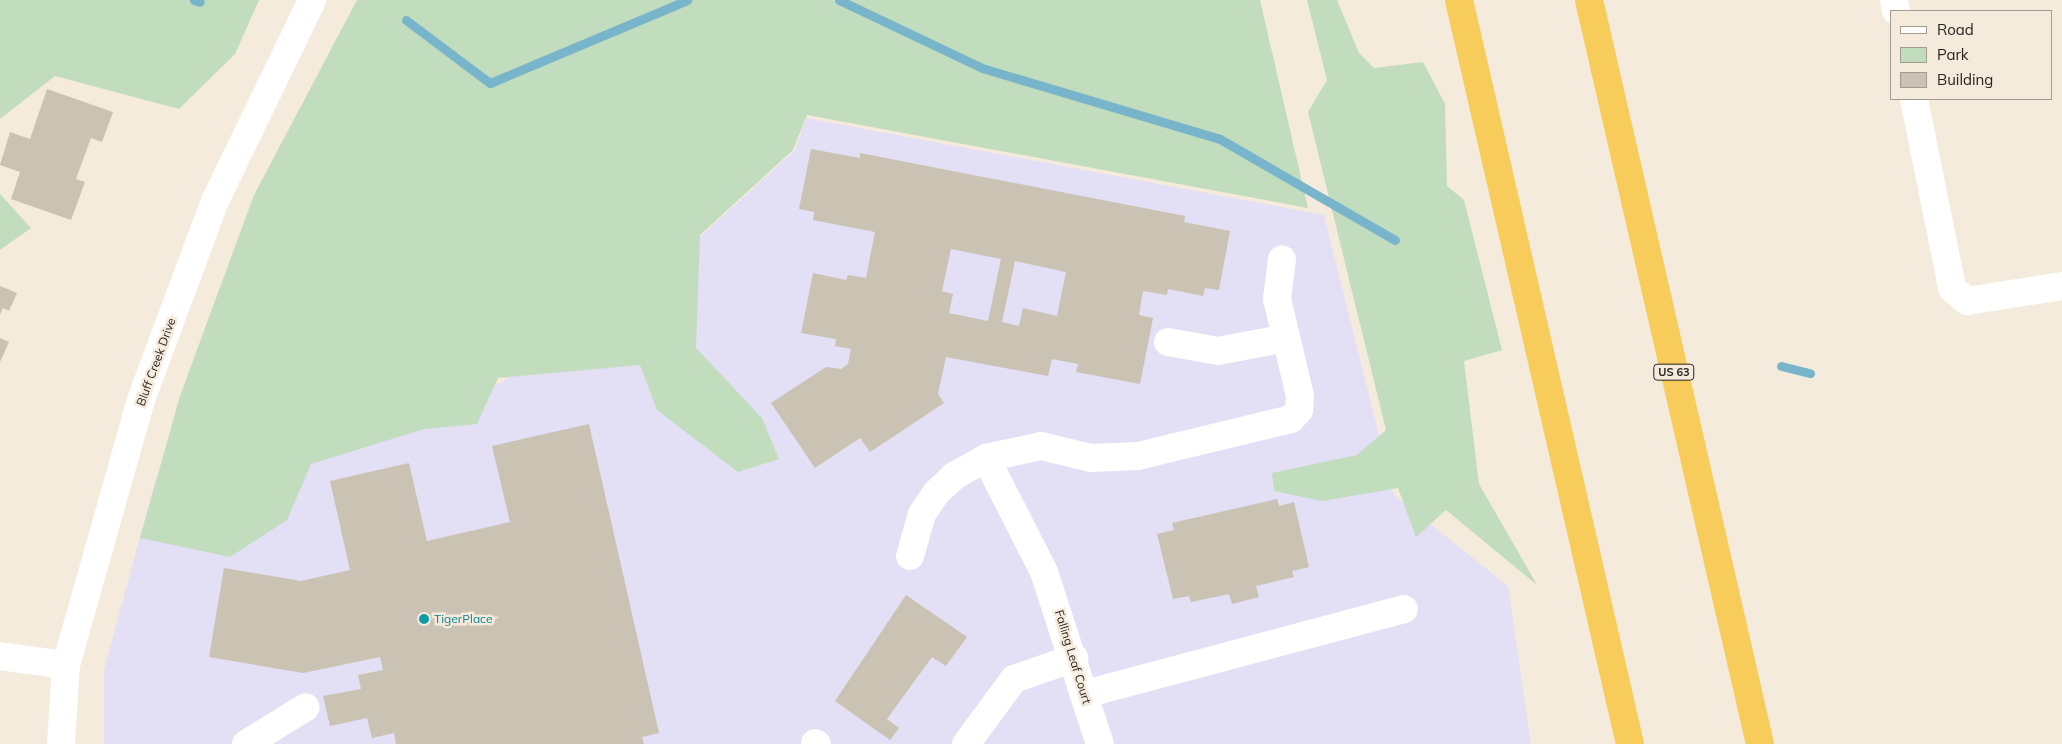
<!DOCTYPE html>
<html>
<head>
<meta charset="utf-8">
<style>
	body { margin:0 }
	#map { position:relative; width:2062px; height:744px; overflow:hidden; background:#f4ebdc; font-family:Mulish,sans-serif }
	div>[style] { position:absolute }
	.commercial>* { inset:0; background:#e3dff5 }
	.green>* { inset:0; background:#c2dcbe }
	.stream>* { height:9px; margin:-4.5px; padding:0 4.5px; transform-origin:4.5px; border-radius:4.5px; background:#78b5cb }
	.building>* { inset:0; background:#cac2b3 }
	.minor>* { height:28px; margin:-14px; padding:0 14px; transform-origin:14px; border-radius:14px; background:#fff }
	.highway>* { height:28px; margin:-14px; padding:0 14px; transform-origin:14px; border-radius:14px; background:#f8cc5b }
	.dots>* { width:14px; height:14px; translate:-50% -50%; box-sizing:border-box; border:2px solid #f4ebdc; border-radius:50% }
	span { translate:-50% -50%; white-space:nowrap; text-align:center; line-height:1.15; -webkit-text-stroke:5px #f4ebdc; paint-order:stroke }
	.shield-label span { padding:1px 4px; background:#f4ebdc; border:1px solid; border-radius:4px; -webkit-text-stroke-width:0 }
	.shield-label { font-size:11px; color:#27241f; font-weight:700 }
	.street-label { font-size:12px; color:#27241f }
	.culture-label { font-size:12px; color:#0d838f }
	.left { translate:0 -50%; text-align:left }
	.legend { position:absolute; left:1890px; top:10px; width:162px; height:90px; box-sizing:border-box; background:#f4ebdc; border:1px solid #a29b90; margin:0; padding:6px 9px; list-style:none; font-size:15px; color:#27241f }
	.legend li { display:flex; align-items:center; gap:10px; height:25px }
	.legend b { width:25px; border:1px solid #a29b90 }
</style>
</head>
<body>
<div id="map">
	<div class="commercial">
		<div style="clip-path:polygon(806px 118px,1324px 215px,1394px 495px,1508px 586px,1531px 744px,104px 744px,104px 670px,156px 478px,503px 382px,701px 236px,795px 150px)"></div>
	</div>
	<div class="green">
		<div style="clip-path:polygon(0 0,259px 0,235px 54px,179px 109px,55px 76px,0 119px)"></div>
		<div style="clip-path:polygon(357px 0,1260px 0,1308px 208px,807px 115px,793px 150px,700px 235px,696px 348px,762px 418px,779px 459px,738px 472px,657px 410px,640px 365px,498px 378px,477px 424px,424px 429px,311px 464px,287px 520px,230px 557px,140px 538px,180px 396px,254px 195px)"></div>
		<div style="clip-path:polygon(1307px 0,1337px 0,1359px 53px,1374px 68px,1423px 62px,1445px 104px,1447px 186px,1464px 200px,1502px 350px,1464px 361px,1479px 484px,1537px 585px,1446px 510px,1416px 537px,1398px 488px,1322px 501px,1274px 491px,1272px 473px,1357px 455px,1386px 430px,1308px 112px,1327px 80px)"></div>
		<div style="clip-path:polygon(0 194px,31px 228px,0 250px)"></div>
	</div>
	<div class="stream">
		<div style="left:194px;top:0;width:6px;rotate:18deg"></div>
		<div style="left:839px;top:0;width:158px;rotate:25.4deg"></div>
		<div style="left:982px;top:68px;width:248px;rotate:16.6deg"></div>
		<div style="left:1220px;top:139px;width:202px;rotate:30deg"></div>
		<div style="left:406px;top:20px;width:105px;rotate:36.9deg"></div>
		<div style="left:490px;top:83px;width:214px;rotate:-22.8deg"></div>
		<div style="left:1781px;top:366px;width:30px;rotate:14deg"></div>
	</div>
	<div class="building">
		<div style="clip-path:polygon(47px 89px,113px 112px,102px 142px,91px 138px,76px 179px,85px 182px,71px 220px,11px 199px,20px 172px,0 165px,10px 132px,30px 139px)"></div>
		<div style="clip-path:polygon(evenodd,811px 149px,860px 158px,860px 153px,1185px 216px,1184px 222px,1230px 231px,1219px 290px,1205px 288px,1203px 296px,1168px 289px,1167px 295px,1143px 291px,1139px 315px,1153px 318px,1140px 384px,1076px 372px,1078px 364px,1052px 359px,1048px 376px,946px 357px,938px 394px,944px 403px,870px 452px,860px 438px,815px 468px,771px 403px,826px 367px,841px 369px,848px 364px,851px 349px,835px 346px,836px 339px,801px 333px,813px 273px,846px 280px,848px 275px,866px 278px,875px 232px,813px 220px,814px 212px,799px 209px,811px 149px,951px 249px,1001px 259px,988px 321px,949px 313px,953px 294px,942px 291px,951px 249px,811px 149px,1015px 261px,1066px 272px,1057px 316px,1023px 308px,1019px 326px,1002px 322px,1015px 261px)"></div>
		<div style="clip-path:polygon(0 286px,17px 293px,9px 311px,3px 308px,0 315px)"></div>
		<div style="clip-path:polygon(0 338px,9px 342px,0 362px)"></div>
		<div style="clip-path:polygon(589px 424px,659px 733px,642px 737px,644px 744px,396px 744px,394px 733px,372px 738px,367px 718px,330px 726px,323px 696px,361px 689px,358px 675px,383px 670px,380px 657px,303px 673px,209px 657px,224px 568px,301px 581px,350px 570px,330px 481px,409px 463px,427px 541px,510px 522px,492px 446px)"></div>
		<div style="clip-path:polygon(1277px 499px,1279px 506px,1294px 502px,1309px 567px,1292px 571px,1294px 577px,1256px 586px,1259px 597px,1232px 604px,1229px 594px,1191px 602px,1189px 596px,1173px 599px,1157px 534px,1174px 530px,1172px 523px)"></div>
		<div style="clip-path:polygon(906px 595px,967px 637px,946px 666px,932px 657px,887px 719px,899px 728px,890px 740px,835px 701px)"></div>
	</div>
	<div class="minor">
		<div style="left:1894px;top:0;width:11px;rotate:80deg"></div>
		<div style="left:1914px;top:99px;width:193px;rotate:78.6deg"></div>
		<div style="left:1952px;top:288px;width:20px;rotate:41deg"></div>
		<div style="left:1967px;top:301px;width:96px;rotate:-9deg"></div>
		<div style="left:1168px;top:342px;width:51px;rotate:10.2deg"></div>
		<div style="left:1218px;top:351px;width:69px;rotate:-10.8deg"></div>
		<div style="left:986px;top:458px;width:56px;rotate:-12.3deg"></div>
		<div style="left:1041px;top:446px;width:51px;rotate:13.5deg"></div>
		<div style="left:1091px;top:458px;width:47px;rotate:-2.4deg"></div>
		<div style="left:1138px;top:456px;width:157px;rotate:-13.6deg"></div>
		<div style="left:1291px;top:419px;width:12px;rotate:-48deg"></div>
		<div style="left:1299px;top:410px;width:14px;rotate:-86deg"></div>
		<div style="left:1300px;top:396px;width:100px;rotate:-103.3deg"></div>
		<div style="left:1277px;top:299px;width:40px;rotate:-82.9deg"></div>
		<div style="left:910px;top:556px;width:44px;rotate:-74.1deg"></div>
		<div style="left:922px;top:514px;width:25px;rotate:-56deg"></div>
		<div style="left:936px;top:493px;width:25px;rotate:-43deg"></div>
		<div style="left:954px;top:476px;width:37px;rotate:-29deg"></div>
		<div style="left:986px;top:458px;width:128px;rotate:63deg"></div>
		<div style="left:1044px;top:572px;width:181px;rotate:72deg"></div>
		<div style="left:0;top:656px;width:67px;rotate:7.8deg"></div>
		<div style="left:1085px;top:694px;width:330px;rotate:-14.9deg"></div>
		<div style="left:815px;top:743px;width:2px;rotate:27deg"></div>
		<div style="left:61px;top:744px;width:79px;rotate:-86.4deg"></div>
		<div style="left:66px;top:665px;width:279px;rotate:-74.2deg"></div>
		<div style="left:142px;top:397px;width:209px;rotate:-69.6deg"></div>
		<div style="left:215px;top:201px;width:223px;rotate:-64.2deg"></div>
		<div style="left:246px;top:744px;width:70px;rotate:-31.7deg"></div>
		<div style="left:966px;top:744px;width:81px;rotate:-53.6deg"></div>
		<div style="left:1014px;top:679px;width:64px;rotate:-19.3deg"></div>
	</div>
	<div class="highway">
		<div style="left:1459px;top:0;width:763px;rotate:77.06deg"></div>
		<div style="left:1589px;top:0;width:763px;rotate:77.06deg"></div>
	</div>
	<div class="dots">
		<div style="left:424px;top:619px;background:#0f9aa8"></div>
	</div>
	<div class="shield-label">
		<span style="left:1674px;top:372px">US 63</span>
	</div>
	<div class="street-label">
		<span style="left:156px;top:362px;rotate:-70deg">Bluff Creek Drive</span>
		<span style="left:1073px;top:657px;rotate:73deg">Falling Leaf Court</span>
	</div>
	<div class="culture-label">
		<span class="left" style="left:434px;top:619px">TigerPlace</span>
	</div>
	<ul class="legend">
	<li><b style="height:6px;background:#fff"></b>Road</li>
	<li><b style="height:14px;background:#c2dcbe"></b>Park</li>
	<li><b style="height:14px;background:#cac2b3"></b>Building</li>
	</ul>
</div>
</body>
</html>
